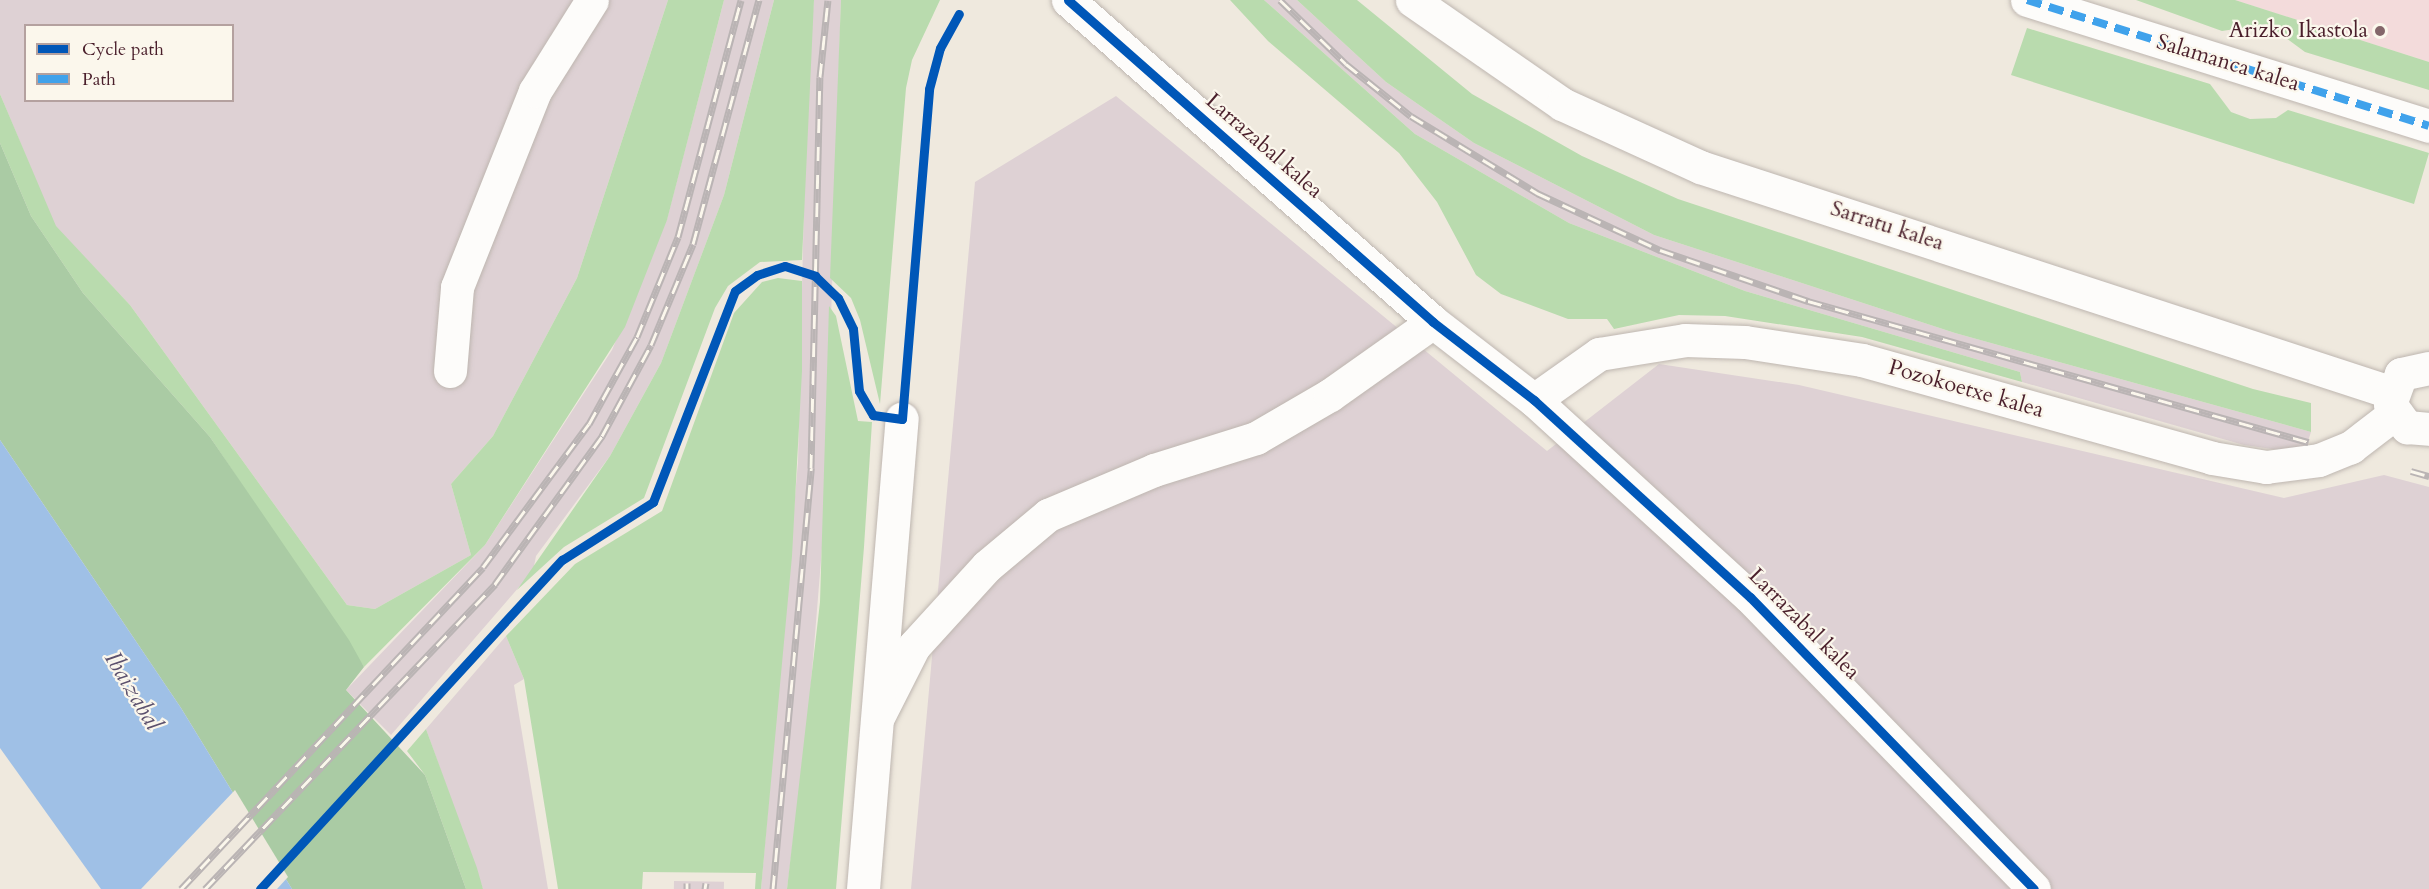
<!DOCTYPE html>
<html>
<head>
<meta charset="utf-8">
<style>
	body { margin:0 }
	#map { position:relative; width:2429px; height:889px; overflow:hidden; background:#efe9de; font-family:Cardo,serif }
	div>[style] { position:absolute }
	.built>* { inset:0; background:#f3dbdb }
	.industrial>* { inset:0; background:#ded1d4; transform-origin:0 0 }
	.green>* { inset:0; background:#b9dbae }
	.forest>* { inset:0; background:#aacba4 }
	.water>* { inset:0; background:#9fc0e6 }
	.pier>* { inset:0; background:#efe9de }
	.roads { filter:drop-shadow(0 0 2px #beb6b0) drop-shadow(0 0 2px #beb6b0) }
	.minor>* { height:33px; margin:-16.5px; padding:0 16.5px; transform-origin:16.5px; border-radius:16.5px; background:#fdfcfa }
	.rail>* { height:7px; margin-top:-3.5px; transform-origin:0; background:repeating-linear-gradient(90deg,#fbf7ec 0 14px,#bab4b4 0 28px); box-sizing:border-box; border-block:2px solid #bab4b4 }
	.quiet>* { height:8px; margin-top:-4px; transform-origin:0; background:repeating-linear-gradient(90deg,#40a2eb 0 15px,transparent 0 23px) }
	.cycleway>* { height:9px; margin:-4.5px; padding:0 4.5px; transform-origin:4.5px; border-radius:4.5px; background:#0057b8 }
	.dots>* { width:16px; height:16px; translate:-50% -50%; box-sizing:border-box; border:3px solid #fbf7ec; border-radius:50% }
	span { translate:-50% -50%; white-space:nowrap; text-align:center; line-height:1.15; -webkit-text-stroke:4.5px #fbf7ec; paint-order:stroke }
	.poi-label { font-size:22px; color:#4a1f2b }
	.right { translate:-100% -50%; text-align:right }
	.street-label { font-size:22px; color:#4a1f2b }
	.water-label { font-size:24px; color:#5c516e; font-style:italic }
	.legend { position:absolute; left:24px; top:24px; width:210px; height:78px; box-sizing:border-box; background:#fbf7ec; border:2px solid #b4a19f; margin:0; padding:8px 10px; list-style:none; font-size:18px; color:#4a1f2b }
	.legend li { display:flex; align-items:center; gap:12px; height:30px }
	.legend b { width:30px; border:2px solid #b4a19f }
</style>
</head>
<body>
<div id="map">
	<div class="built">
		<div style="clip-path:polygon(2235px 0,2429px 0,2429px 62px)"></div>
	</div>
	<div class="industrial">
		<div style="clip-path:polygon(evenodd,0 0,668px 0,577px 278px,493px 436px,451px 484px,471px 555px,375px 609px,347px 605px,130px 305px,55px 226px,0 94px,0 0,26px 26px,232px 26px,232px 100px,26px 100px,26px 26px)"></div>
		<div style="clip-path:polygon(724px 0,774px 0,724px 195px,661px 363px,610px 456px,536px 556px,533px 571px,391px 735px,346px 690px,485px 545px,612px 350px,667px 219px)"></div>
		<div style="clip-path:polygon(814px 0,841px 0,825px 511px,807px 733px,787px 889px,761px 889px,798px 462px,807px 72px)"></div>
		<div style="clip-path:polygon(1264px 0,1297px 0,1386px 82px,1474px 143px,1654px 235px,1955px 333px,2311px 432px,2306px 447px,2279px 450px,2244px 445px,2022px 382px,2020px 372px,1745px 291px,1569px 223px,1415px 134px)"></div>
		<div style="clip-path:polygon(1116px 96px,1547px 451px,1659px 364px,1799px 385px,2284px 498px,2384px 475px,2429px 487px,2429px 889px,911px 889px,975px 182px)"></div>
		<div style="clip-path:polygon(506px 636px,524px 679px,514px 685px,548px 889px,483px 889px,426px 729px)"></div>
		<div style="left:674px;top:881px;width:50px;height:8px;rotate:1deg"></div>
	</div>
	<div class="green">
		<div style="clip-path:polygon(668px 0,724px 0,667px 220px,625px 327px,485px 545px,364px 667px,210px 437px,83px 293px,31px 216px,0 143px,0 94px,56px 226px,130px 305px,347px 605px,375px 609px,471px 555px,451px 484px,493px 436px,577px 278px)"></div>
		<div style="clip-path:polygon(774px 0,814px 0,802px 260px,760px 262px,728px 286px,715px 308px,644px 498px,564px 547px,517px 590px,610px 456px,661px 363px,724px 195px)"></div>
		<div style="clip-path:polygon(841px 0,940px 0,912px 60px,906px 88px,880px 404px,860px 320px,851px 298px,830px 278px)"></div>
		<div style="clip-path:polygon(1230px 0,1264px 0,1415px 134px,1569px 223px,1745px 291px,2020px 372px,2022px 382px,1862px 337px,1725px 316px,1679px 315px,1614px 329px,1607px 319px,1568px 319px,1501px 294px,1476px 275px,1437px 202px,1399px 153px,1268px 41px)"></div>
		<div style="clip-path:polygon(1297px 0,1357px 0,1472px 94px,1582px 156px,1678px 199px,2253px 389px,2311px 403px,2311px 432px,1955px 333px,1654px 235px,1474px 143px,1386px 82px)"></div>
		<div style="clip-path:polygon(2136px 0,2235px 0,2429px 62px,2429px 90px,2305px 52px,2267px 24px,2222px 31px)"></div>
		<div style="clip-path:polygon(2027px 28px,2210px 84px,2231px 112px,2250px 119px,2276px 118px,2288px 110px,2429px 153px,2414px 204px,2011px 75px)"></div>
		<div style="clip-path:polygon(778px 278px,802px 281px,802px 371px,792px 556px,761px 889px,755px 889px,756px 873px,643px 872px,642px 889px,558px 889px,524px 679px,506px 636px,575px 564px,662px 511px,734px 313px,762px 282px)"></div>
		<div style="clip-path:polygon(829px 306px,836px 316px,858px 421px,872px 422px,864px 547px,836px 889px,787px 889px,820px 602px)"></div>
		<div style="clip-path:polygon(426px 729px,477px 868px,483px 889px,466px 889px,425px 775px,407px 751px)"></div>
	</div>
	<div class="forest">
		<div style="clip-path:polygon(0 143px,31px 216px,83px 293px,210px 437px,349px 640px,364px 667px,346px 690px,425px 775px,466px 889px,292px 889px,181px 708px,0 440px)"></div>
	</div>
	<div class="water">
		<div style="clip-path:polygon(0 440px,181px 708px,292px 889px,101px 889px,0 748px)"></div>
	</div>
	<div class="pier">
		<div style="clip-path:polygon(235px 790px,288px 877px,277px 889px,141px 889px)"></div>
	</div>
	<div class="roads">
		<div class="minor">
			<div style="left:1068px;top:0;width:487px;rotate:41.4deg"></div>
			<div style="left:1433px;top:322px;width:128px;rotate:37.7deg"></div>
			<div style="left:1534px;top:400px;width:292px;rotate:42.4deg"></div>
			<div style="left:1750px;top:597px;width:407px;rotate:45.8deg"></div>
			<div style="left:1412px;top:0;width:183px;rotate:34.7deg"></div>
			<div style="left:1562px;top:104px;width:152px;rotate:24.5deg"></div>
			<div style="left:1700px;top:167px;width:726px;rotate:18.06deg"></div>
			<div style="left:2027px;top:0;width:421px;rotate:17.4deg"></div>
			<div style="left:2429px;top:368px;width:29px;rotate:168deg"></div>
			<div style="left:2401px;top:374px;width:32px;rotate:110deg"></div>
			<div style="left:2390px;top:404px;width:29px;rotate:54deg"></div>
			<div style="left:2407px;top:427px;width:22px;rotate:5deg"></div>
			<div style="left:450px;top:371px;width:84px;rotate:-85.2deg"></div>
			<div style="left:457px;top:287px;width:211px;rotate:-68.3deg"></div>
			<div style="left:535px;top:91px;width:107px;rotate:-57.9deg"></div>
			<div style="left:1534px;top:400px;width:80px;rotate:-35.3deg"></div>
			<div style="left:1599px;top:354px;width:87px;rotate:-9.2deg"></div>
			<div style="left:1685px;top:340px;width:60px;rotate:1.9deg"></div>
			<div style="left:1745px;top:342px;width:118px;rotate:8.7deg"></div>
			<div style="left:1862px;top:360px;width:363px;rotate:15.6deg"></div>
			<div style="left:2212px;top:458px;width:55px;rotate:9.5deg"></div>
			<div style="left:2266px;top:467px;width:53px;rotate:-7.5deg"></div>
			<div style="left:2319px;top:460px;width:35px;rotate:-22deg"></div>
			<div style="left:2351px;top:447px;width:54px;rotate:-37.5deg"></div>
			<div style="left:878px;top:717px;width:80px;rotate:-63.1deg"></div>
			<div style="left:914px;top:646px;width:108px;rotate:-47.6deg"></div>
			<div style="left:987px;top:566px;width:80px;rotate:-39.9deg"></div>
			<div style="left:1048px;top:515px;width:115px;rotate:-23deg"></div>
			<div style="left:1154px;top:470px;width:107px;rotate:-17.4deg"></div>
			<div style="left:1256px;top:438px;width:86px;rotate:-30.2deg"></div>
			<div style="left:1330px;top:395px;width:126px;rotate:-35.3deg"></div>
			<div style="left:863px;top:889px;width:472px;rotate:-85.3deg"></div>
		</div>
	</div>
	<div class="rail">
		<div style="left:1280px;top:0;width:92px;rotate:44.1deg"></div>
		<div style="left:1346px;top:64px;width:83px;rotate:38.7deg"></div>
		<div style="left:1411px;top:116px;width:148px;rotate:31.4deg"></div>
		<div style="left:1537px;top:193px;width:136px;rotate:24.9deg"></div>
		<div style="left:1660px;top:250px;width:157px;rotate:19deg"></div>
		<div style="left:1808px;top:301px;width:520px;rotate:15.75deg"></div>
		<div style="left:2411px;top:471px;width:19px;rotate:16deg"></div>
		<div style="left:181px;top:889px;width:441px;rotate:-46.8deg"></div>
		<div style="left:483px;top:567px;width:178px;rotate:-53.5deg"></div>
		<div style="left:589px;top:424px;width:99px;rotate:-61.1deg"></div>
		<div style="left:637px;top:337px;width:108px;rotate:-67.7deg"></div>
		<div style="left:678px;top:237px;width:245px;rotate:-75.1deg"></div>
		<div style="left:205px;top:889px;width:421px;rotate:-46.4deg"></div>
		<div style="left:495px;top:584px;width:183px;rotate:-54.1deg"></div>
		<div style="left:602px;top:436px;width:103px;rotate:-61.7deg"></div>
		<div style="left:651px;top:345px;width:109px;rotate:-67.4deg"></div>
		<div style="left:693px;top:244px;width:253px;rotate:-74.9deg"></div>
		<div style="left:687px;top:889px;width:6px;rotate:-90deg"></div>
		<div style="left:705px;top:889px;width:6px;rotate:-81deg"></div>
		<div style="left:773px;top:889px;width:423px;rotate:-84.8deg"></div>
		<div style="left:811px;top:468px;width:391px;rotate:-88.7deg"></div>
		<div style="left:820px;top:77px;width:77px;rotate:-84.1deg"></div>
	</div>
	<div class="quiet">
		<div style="left:2027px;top:0;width:421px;rotate:17.4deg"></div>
	</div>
	<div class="cycleway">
		<div style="left:1068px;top:0;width:487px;rotate:41.4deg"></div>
		<div style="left:1433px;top:322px;width:128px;rotate:37.7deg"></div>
		<div style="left:1534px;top:400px;width:292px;rotate:42.4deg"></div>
		<div style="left:1750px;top:597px;width:407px;rotate:45.8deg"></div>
		<div style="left:260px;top:889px;width:447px;rotate:-47.5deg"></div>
		<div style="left:562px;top:560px;width:108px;rotate:-32.5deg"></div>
		<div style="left:653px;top:502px;width:226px;rotate:-68.8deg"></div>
		<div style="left:735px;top:291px;width:27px;rotate:-36deg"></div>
		<div style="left:757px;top:275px;width:29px;rotate:-18deg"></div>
		<div style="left:785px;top:266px;width:32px;rotate:18deg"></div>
		<div style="left:815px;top:276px;width:32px;rotate:44deg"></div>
		<div style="left:838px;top:298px;width:34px;rotate:64deg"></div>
		<div style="left:853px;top:329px;width:62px;rotate:84.5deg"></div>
		<div style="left:859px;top:391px;width:28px;rotate:60deg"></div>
		<div style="left:873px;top:415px;width:29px;rotate:8deg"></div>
		<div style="left:902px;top:419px;width:331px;rotate:-85.3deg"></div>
		<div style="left:929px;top:89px;width:42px;rotate:-75deg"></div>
		<div style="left:940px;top:48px;width:39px;rotate:-61deg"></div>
	</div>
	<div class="dots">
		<div style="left:2380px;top:31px;background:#84666a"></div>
	</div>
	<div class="poi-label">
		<span class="right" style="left:2368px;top:31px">Arizko Ikastola</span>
	</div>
	<div class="street-label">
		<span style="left:2228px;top:63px;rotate:17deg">Salamanca kalea</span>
		<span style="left:1264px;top:146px;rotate:41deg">Larrazabal kalea</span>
		<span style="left:1887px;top:226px;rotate:18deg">Sarratu kalea</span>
		<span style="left:1966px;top:389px;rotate:16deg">Pozokoetxe kalea</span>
		<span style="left:1804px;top:624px;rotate:45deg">Larrazabal kalea</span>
	</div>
	<div class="water-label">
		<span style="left:133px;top:691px;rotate:59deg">Ibaizabal</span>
	</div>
	<ul class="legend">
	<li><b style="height:8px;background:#0057b8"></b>Cycle path</li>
	<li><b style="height:8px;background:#40a2eb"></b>Path</li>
	</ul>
</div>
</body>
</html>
